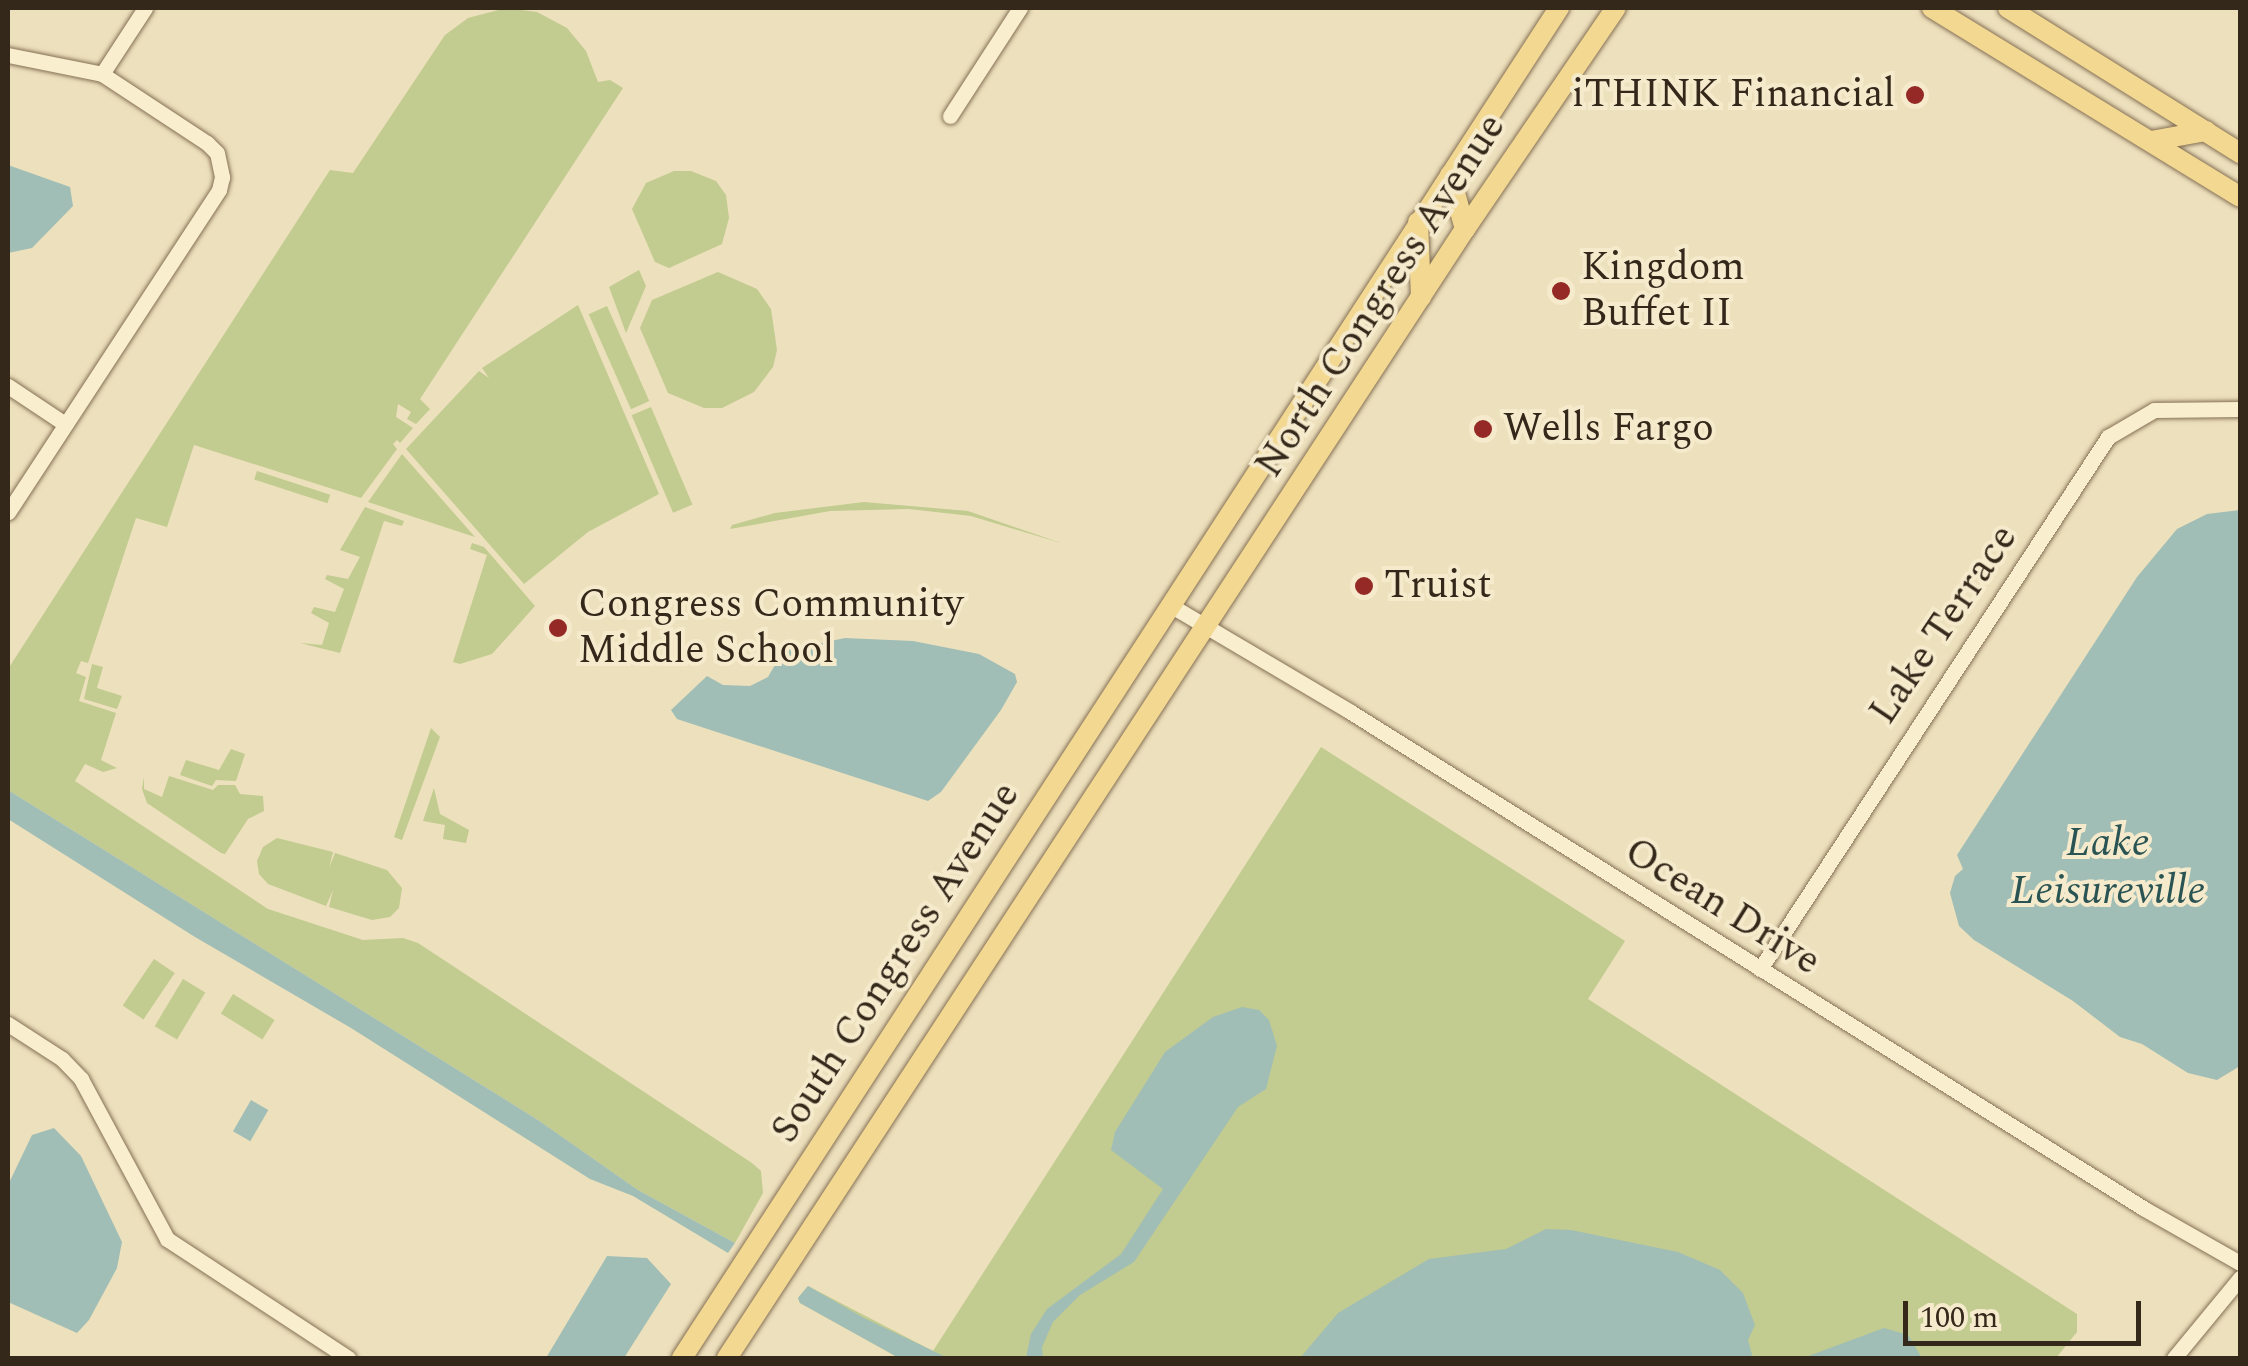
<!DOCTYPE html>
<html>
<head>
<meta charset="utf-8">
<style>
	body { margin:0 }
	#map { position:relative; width:2248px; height:1366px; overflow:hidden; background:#ede0bc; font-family:Spectral,serif }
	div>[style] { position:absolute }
	.green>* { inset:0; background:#c2cb90; transform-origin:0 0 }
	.water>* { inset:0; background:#a0beb6; transform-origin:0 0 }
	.roads { filter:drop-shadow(0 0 2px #857056) drop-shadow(0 0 2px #857056) }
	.minor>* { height:15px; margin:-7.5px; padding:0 7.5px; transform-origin:7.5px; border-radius:7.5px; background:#f9eece }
	.major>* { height:20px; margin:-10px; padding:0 10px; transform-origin:10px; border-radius:10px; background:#f3d892 }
	.dots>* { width:28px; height:28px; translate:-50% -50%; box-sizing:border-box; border:5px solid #f5eacb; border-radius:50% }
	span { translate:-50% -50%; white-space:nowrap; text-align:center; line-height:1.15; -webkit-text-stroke:8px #f5eacb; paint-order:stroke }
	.poi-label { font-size:40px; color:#34281b }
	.right { translate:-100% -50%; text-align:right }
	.left { translate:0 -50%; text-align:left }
	.street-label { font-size:40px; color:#34281b }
	.water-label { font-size:42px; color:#295453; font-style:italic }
	.frame { position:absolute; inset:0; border:10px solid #34281b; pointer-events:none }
	.scale { position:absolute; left:1903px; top:1301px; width:238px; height:45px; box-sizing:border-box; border:5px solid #34281b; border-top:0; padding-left:12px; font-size:30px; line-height:35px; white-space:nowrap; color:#34281b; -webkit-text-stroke:8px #f5eacb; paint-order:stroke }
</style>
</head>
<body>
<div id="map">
	<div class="green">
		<div style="clip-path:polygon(506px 8px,537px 12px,567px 28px,586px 51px,598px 82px,610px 80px,623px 88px,420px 399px,430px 409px,416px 424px,407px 419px,411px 412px,398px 404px,396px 417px,413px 428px,400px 443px,397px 440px,393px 444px,397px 449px,361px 498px,194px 445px,167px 527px,136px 518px,88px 663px,81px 661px,76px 673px,86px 677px,79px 701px,116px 713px,101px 760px,117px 768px,103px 772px,85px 764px,75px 781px,268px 909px,363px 940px,403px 938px,418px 943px,752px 1163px,761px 1171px,763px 1193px,735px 1243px,638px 1190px,538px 1120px,8px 790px,8px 669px,330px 170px,353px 173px,445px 35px,468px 18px)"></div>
		<div style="clip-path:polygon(674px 171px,691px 171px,716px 181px,726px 195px,729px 218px,722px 244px,669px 268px,655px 262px,632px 209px,646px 183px)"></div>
		<div style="clip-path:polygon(639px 270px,646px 286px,626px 333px,609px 287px)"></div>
		<div style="clip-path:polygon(718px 272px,757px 289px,771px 309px,777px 350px,773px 367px,754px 392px,722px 408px,704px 408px,668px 393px,640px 328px,652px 300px)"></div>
		<div style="clip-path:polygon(578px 305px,659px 494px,588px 532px,524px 584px,406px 449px,479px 371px,489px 378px,482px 368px)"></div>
		<div style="left:607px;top:306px;width:104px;height:20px;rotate:66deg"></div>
		<div style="left:651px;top:407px;width:106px;height:21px;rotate:67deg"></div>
		<div style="clip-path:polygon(402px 454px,475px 537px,368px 502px)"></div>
		<div style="left:257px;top:471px;width:77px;height:9px;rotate:18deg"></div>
		<div style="clip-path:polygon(864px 502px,968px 511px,1064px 544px,971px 516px,909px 509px,830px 511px,730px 529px,732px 525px,775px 513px)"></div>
		<div style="clip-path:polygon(365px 507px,404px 521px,402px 526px,384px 521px,340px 653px,300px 643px,322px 645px,329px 623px,311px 613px,314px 607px,335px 612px,344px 589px,325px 579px,327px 575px,348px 579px,360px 557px,340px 550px)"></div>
		<div style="clip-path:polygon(472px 543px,484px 547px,535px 606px,492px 654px,460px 664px,453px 662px,487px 555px,470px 549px)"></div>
		<div style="clip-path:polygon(92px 664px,103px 667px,97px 688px,122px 696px,117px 709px,84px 699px)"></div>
		<div style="clip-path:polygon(431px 728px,440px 737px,402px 840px,394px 837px)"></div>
		<div style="clip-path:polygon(1321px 747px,1625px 941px,1588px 999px,2077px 1314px,2077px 1332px,2056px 1358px,899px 1358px,800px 1303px,798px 1298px,808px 1286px,933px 1351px)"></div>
		<div style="clip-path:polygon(231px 749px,245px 754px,236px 781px,216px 780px,212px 786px,180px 775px,186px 760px,219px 770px)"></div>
		<div style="clip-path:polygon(169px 776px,213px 790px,218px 785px,235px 785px,240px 794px,263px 796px,264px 811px,248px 819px,225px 854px,221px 853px,147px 803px,142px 789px,144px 777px,144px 789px,162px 797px)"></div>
		<div style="clip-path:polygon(434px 788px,440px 814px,469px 830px,466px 843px,443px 839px,445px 825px,423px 821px)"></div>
		<div style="clip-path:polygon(277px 838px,333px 852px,329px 868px,335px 853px,387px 870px,402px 888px,399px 908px,390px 917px,372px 920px,329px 907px,333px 890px,326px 906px,268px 884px,259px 874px,257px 861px,263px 847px)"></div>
		<div style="left:154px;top:959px;width:25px;height:56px;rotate:34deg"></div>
		<div style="left:183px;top:979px;width:26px;height:55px;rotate:31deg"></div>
		<div style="left:233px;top:994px;width:49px;height:23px;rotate:32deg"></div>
	</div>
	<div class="water">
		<div style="clip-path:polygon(8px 165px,70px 187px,73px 206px,32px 248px,8px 253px)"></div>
		<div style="clip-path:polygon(2240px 510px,2240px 1066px,2217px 1080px,2188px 1073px,2142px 1044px,2120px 1037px,2073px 1001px,1974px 940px,1959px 926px,1950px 893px,1955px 876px,1963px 869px,1957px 855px,2137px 577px,2177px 529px,2207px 514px)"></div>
		<div style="clip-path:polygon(845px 638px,913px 641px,979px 654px,1015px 674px,1017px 682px,1001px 710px,941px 792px,928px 801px,677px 719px,671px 710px,707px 676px,723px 685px,750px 686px,768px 677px,783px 651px)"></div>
		<div style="clip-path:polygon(8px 790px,538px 1120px,638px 1190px,735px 1243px,728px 1253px,633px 1196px,590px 1179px,351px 1028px,195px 937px,8px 819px)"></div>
		<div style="clip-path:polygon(1242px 1007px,1259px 1010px,1269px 1020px,1277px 1046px,1266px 1089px,1238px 1107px,1134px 1262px,1080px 1295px,1053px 1322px,1042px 1347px,1043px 1358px,1026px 1358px,1031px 1334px,1047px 1309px,1121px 1254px,1163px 1189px,1111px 1150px,1115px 1132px,1165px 1052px,1213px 1017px)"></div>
		<div style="left:251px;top:1100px;width:20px;height:36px;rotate:30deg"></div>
		<div style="clip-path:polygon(54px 1128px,81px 1156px,122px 1242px,117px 1268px,89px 1320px,77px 1333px,8px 1302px,8px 1185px,32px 1135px)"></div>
		<div style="clip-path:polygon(1546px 1229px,1571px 1230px,1678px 1252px,1720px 1270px,1743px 1293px,1755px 1325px,1748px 1340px,1753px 1358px,1300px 1358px,1338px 1313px,1429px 1259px,1506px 1249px)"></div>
		<div style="clip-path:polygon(607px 1256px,647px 1258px,671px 1284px,624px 1358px,546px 1358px)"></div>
		<div style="clip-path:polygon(808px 1286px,864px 1318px,948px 1358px,899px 1358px,800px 1303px,798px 1298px)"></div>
		<div style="clip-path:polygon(1884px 1328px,1908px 1335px,1922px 1358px,1803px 1358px)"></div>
	</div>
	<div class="roads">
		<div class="minor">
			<div style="left:8px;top:55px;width:96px;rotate:11.4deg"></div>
			<div style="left:102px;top:74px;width:126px;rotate:33.3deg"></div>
			<div style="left:207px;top:143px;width:14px;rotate:45deg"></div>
			<div style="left:217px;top:153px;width:25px;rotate:78deg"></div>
			<div style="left:222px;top:177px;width:13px;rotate:103deg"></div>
			<div style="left:219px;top:190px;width:385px;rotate:123.2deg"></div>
			<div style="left:102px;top:74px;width:79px;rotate:-56.9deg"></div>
			<div style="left:950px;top:116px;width:129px;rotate:-57.1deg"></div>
			<div style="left:8px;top:386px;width:69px;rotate:33.7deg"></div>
			<div style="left:1170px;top:605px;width:208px;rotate:30.6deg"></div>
			<div style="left:1349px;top:711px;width:937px;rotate:32.04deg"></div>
			<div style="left:2143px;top:1208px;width:112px;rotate:29.6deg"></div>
			<div style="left:1760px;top:969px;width:636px;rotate:-56.81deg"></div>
			<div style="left:2108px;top:437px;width:53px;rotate:-30.4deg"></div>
			<div style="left:2154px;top:410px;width:86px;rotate:-0.7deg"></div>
			<div style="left:8px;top:1024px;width:64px;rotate:32.9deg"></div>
			<div style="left:62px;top:1059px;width:28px;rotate:46deg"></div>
			<div style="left:81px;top:1079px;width:182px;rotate:61.7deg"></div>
			<div style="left:167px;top:1239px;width:217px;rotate:33.3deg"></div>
			<div style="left:2174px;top:1358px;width:104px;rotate:-50.5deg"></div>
		</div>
		<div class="major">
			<div style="left:1932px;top:8px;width:361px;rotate:31.5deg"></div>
			<div style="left:2008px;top:8px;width:274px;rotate:32deg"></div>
			<div style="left:2151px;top:141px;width:56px;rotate:-10.3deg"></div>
			<div style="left:1450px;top:175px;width:56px;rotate:74.5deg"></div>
			<div style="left:1418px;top:222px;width:75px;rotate:87.7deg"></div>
			<div style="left:682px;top:1358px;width:1610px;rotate:-56.99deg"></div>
			<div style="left:727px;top:1358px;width:1349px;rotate:-56.83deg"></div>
			<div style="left:1465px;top:229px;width:268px;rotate:-55.7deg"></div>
		</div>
	</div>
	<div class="dots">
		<div style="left:1915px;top:95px;background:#942926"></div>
		<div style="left:1561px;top:291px;background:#942926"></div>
		<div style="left:1483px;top:429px;background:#942926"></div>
		<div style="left:1364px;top:586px;background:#942926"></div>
		<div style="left:558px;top:628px;background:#942926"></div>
	</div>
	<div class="poi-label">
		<span class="right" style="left:1895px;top:95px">iTHINK Financial</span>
		<span class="left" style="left:1581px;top:291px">Kingdom<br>Buffet II</span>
		<span class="left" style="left:1503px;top:429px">Wells Fargo</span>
		<span class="left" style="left:1384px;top:586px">Truist</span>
		<span class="left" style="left:578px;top:628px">Congress Community<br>Middle School</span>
	</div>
	<div class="street-label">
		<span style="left:1381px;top:296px;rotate:-57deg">North Congress Avenue</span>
		<span style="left:1944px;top:625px;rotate:-56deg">Lake Terrace</span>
		<span style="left:1722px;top:907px;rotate:32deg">Ocean Drive</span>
		<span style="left:896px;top:963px;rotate:-57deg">South Congress Avenue</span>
	</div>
	<div class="water-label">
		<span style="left:2108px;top:867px">Lake<br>Leisureville</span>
	</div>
	<div class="frame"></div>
	<div class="scale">100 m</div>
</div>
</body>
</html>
